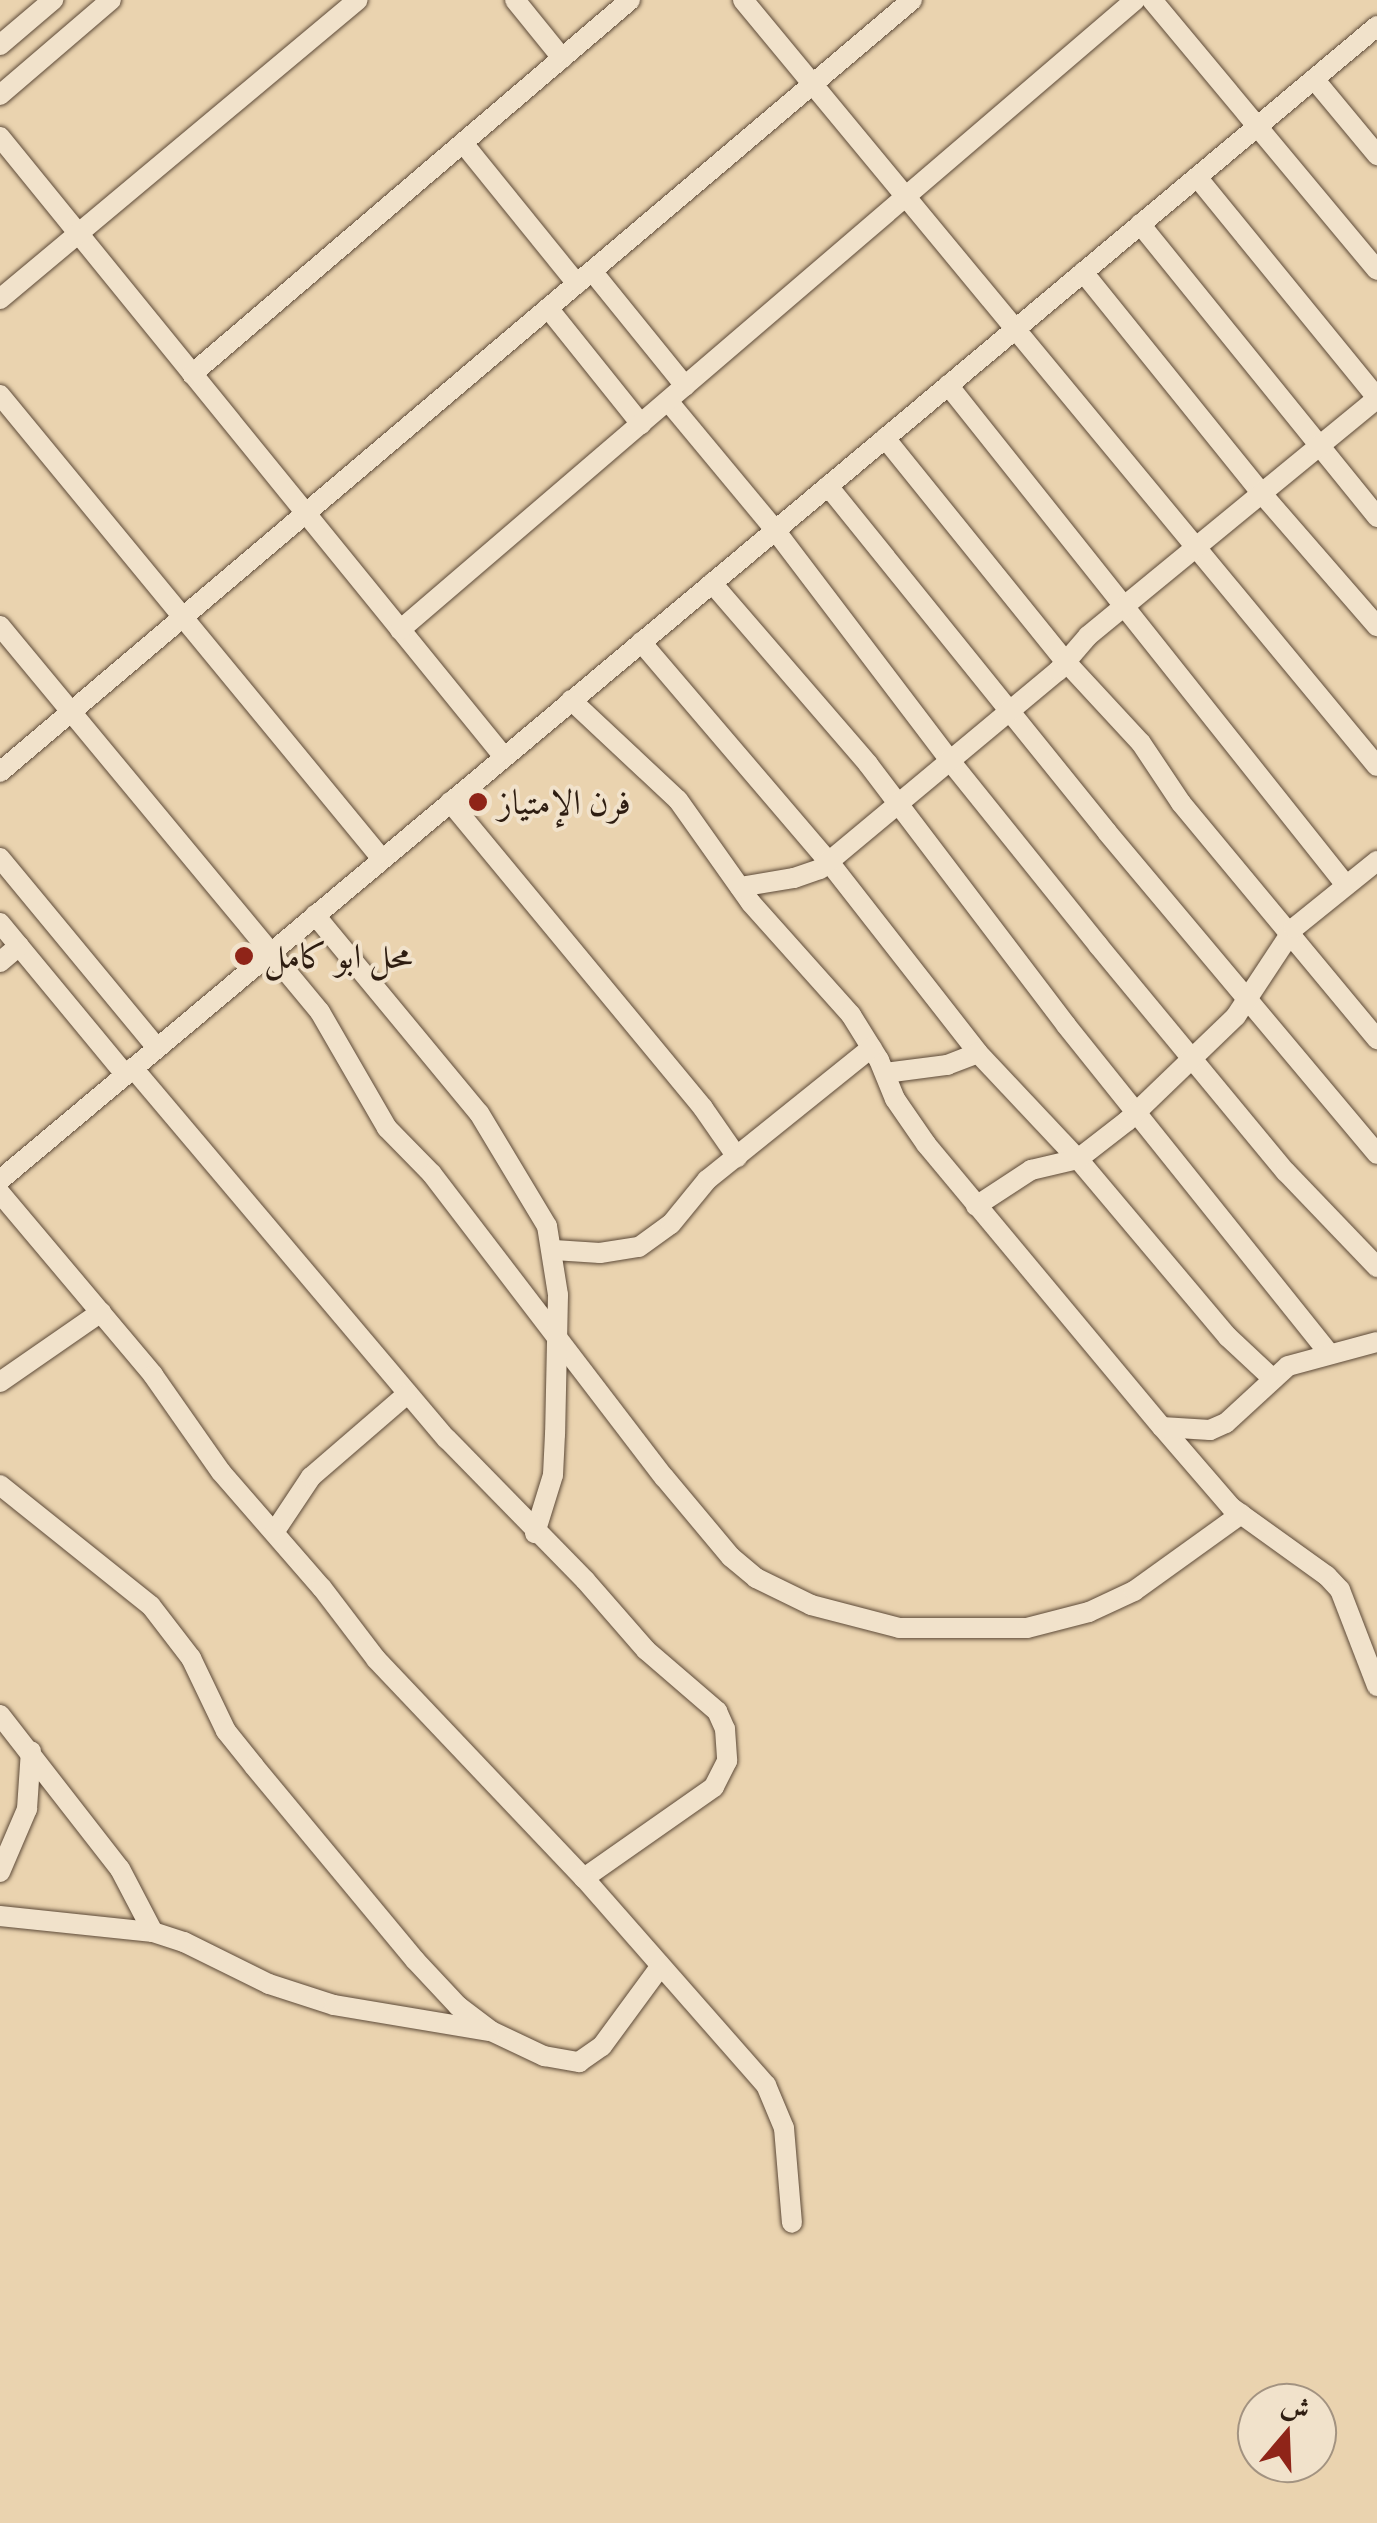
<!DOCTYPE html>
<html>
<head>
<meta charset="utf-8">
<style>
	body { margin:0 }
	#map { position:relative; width:1377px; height:2523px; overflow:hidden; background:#ead3af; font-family:"Gentium Book Plus",Amiri,serif }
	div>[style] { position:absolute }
	.roads { filter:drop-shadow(0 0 2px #5d4a38) drop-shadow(0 0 2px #5d4a38) }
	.minor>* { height:20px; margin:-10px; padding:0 10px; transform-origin:10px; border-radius:10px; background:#f1e2cb }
	.dots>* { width:28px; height:28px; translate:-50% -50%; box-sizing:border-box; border:5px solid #f1e2cb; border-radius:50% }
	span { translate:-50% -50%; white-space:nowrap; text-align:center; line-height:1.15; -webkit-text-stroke:8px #f1e2cb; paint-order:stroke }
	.poi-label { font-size:35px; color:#2e1d11 }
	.left { translate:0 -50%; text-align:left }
	.north { position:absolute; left:1237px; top:2383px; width:100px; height:100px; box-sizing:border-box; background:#f1e2cb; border:2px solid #a39381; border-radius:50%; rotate:19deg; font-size:28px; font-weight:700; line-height:40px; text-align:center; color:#2e1d11 }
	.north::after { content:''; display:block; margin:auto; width:35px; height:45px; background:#8f2418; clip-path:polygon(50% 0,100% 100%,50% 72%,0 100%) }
</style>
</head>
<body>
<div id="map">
	<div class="roads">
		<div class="minor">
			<div style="left:515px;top:0;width:75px;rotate:51deg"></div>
			<div style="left:743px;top:0;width:994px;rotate:50.39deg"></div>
			<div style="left:1152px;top:0;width:351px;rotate:50.2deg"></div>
			<div style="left:0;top:45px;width:70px;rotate:-40.3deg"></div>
			<div style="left:1314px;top:79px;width:99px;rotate:50.3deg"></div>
			<div style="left:0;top:95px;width:146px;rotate:-40.6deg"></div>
			<div style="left:0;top:137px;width:799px;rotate:50.89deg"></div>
			<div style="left:463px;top:143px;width:181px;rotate:51deg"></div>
			<div style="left:1197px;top:177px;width:285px;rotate:50.8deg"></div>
			<div style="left:1140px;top:224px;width:377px;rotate:51deg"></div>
			<div style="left:592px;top:271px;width:148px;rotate:51deg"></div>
			<div style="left:1083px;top:272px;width:287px;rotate:51.1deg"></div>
			<div style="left:1263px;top:495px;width:174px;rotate:49deg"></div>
			<div style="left:0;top:299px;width:466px;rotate:-39.9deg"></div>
			<div style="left:548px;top:308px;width:149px;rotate:51.3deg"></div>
			<div style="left:192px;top:374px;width:576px;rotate:-40.49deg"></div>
			<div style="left:948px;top:385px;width:638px;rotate:51.49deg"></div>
			<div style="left:0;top:395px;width:601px;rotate:50.54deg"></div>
			<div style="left:668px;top:401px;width:168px;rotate:50.3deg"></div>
			<div style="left:775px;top:530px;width:291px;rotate:52.8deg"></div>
			<div style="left:951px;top:762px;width:235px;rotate:51.2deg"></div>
			<div style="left:1098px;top:945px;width:295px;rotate:50.4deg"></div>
			<div style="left:1286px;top:1172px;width:132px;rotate:46.2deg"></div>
			<div style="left:885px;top:438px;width:288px;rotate:51.1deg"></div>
			<div style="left:1066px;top:662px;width:110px;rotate:47.2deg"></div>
			<div style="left:1141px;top:743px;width:72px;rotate:56.3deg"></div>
			<div style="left:1181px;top:803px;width:307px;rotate:50.3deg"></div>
			<div style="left:828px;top:486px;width:444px;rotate:51.1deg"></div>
			<div style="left:1107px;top:832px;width:420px;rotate:50deg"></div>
			<div style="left:712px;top:583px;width:239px;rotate:49.2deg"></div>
			<div style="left:868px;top:764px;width:328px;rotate:52.8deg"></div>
			<div style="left:1066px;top:1025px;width:420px;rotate:51.3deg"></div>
			<div style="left:0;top:626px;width:501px;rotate:50.34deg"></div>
			<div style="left:320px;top:1012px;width:134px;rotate:60deg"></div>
			<div style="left:387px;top:1128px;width:64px;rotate:45.6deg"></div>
			<div style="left:432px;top:1174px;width:382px;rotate:52.6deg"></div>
			<div style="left:664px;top:1477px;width:104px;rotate:50.1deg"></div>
			<div style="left:731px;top:1557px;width:33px;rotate:40deg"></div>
			<div style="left:756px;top:1578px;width:61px;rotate:26.1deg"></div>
			<div style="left:811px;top:1605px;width:91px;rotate:14.6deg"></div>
			<div style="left:899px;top:1628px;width:128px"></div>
			<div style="left:1027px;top:1628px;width:64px;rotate:-14.5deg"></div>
			<div style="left:1089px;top:1612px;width:50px;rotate:-25deg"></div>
			<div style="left:1134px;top:1591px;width:132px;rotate:-35.7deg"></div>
			<div style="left:400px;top:630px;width:968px;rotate:-40.6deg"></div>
			<div style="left:641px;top:642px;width:289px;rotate:49.5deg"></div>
			<div style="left:829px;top:862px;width:242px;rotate:52deg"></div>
			<div style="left:978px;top:1053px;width:146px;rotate:46.7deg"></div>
			<div style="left:1078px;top:1159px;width:233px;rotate:49.9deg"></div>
			<div style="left:1228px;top:1337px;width:60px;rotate:43deg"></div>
			<div style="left:571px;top:700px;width:146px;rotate:43.1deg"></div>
			<div style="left:678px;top:800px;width:126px;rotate:54.7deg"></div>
			<div style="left:751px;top:903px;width:150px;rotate:48.2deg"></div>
			<div style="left:851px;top:1015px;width:53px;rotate:58.1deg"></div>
			<div style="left:879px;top:1060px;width:42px;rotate:67.7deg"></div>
			<div style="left:895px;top:1099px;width:55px;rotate:55.4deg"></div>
			<div style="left:926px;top:1144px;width:368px;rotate:50.2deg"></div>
			<div style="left:1162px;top:1427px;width:106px;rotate:49.2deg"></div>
			<div style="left:1231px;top:1507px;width:118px;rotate:35.7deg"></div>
			<div style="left:1327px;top:1576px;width:19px;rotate:47deg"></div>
			<div style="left:1340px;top:1590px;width:103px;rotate:68.9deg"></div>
			<div style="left:0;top:772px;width:1195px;rotate:-40.25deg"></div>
			<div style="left:450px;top:802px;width:397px;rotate:50.4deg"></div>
			<div style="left:703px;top:1108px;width:60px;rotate:55.2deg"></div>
			<div style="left:0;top:858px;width:246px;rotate:50.4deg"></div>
			<div style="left:740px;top:887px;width:55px;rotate:-9.5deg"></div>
			<div style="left:794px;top:878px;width:28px;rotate:-19deg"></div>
			<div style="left:820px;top:869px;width:310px;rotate:-39.8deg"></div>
			<div style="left:1058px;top:671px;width:46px;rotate:-49.4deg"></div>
			<div style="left:1088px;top:636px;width:374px;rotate:-39.4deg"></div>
			<div style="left:315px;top:915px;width:257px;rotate:50.4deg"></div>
			<div style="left:479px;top:1113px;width:132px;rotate:59deg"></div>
			<div style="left:547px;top:1226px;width:70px;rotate:80.9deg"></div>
			<div style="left:558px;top:1295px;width:139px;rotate:91.2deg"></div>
			<div style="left:555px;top:1434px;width:41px;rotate:92.8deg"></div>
			<div style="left:553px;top:1475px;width:61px;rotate:107.2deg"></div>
			<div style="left:0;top:923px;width:196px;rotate:50.4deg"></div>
			<div style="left:0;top:962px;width:25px;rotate:-40deg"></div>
			<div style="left:133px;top:1068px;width:486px;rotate:49.8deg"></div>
			<div style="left:447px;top:1439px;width:197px;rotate:45.6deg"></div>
			<div style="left:585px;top:1580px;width:93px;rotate:48.9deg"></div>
			<div style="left:646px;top:1650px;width:94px;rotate:40.7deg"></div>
			<div style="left:717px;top:1711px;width:20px;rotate:66deg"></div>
			<div style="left:725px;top:1729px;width:32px;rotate:86deg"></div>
			<div style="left:727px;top:1761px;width:29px;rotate:117deg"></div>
			<div style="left:714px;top:1787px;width:159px;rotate:145deg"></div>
			<div style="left:885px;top:1073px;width:63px;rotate:-7.4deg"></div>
			<div style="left:947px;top:1065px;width:33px;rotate:-21deg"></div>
			<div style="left:0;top:1180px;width:1797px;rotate:-39.96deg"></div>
			<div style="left:0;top:1193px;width:238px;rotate:49.9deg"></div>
			<div style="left:153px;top:1375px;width:118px;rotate:55deg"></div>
			<div style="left:221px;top:1472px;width:154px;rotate:49deg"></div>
			<div style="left:322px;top:1588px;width:89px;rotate:52.7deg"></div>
			<div style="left:376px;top:1659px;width:302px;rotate:46.5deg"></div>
			<div style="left:584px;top:1878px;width:276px;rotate:48.7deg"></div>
			<div style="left:766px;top:2085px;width:47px;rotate:67.3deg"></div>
			<div style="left:784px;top:2128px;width:95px;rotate:85.2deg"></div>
			<div style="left:976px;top:1206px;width:66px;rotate:-33.2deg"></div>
			<div style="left:1031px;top:1170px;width:48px;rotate:-13.2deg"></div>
			<div style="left:1078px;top:1159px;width:62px;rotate:-37.8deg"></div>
			<div style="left:1127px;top:1121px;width:151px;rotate:-43.9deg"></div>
			<div style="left:1236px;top:1016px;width:105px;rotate:-56.6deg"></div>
			<div style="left:1294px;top:928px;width:107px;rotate:-38.9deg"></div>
			<div style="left:554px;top:1250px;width:46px;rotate:3.7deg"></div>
			<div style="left:600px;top:1253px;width:39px;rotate:-9deg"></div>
			<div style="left:639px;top:1247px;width:39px;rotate:-36deg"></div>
			<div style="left:671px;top:1224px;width:57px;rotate:-50.7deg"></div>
			<div style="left:707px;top:1180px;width:211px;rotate:-38.8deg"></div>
			<div style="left:0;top:1382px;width:123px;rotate:-34.7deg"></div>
			<div style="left:1162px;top:1427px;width:48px;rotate:3.6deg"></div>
			<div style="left:1210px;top:1430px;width:17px;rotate:-24deg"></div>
			<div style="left:1226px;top:1423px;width:84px;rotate:-42.6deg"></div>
			<div style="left:1288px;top:1366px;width:92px;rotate:-15.1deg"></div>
			<div style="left:0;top:1485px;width:193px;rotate:38.7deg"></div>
			<div style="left:151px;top:1606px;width:66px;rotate:52.4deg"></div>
			<div style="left:191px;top:1658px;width:81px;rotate:64.4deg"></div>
			<div style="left:226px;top:1731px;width:45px;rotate:51.3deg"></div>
			<div style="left:254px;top:1766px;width:252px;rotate:50.3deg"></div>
			<div style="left:415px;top:1960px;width:63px;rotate:46.9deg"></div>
			<div style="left:458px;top:2006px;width:41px;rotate:37.1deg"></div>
			<div style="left:491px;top:2031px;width:59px;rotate:25.3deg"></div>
			<div style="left:544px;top:2056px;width:36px;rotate:10deg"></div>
			<div style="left:579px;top:2062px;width:28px;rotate:-35deg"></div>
			<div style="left:602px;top:2046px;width:98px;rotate:-53.7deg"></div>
			<div style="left:275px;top:1531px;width:65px;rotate:-56.3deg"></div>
			<div style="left:311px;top:1477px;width:127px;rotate:-40.8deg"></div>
			<div style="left:0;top:1715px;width:195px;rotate:52.1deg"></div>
			<div style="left:120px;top:1869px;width:71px;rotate:62.4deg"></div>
			<div style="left:0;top:1872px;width:69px;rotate:-66.8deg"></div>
			<div style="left:27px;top:1809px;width:58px;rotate:-86.1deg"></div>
			<div style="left:0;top:1916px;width:154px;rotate:6deg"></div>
			<div style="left:153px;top:1932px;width:33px;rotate:18deg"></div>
			<div style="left:184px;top:1942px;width:95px;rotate:26.3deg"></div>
			<div style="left:269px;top:1984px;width:68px;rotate:17.9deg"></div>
			<div style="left:334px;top:2005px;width:157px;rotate:9.5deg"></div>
		</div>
	</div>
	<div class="dots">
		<div style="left:478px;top:802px;background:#8f2418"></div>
		<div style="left:244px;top:956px;background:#8f2418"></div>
	</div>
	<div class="poi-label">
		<span class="left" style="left:498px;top:802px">فرن الإمتياز</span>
		<span class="left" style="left:264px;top:956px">محل ابو كامل</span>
	</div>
	<div class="north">ش</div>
</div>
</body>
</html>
